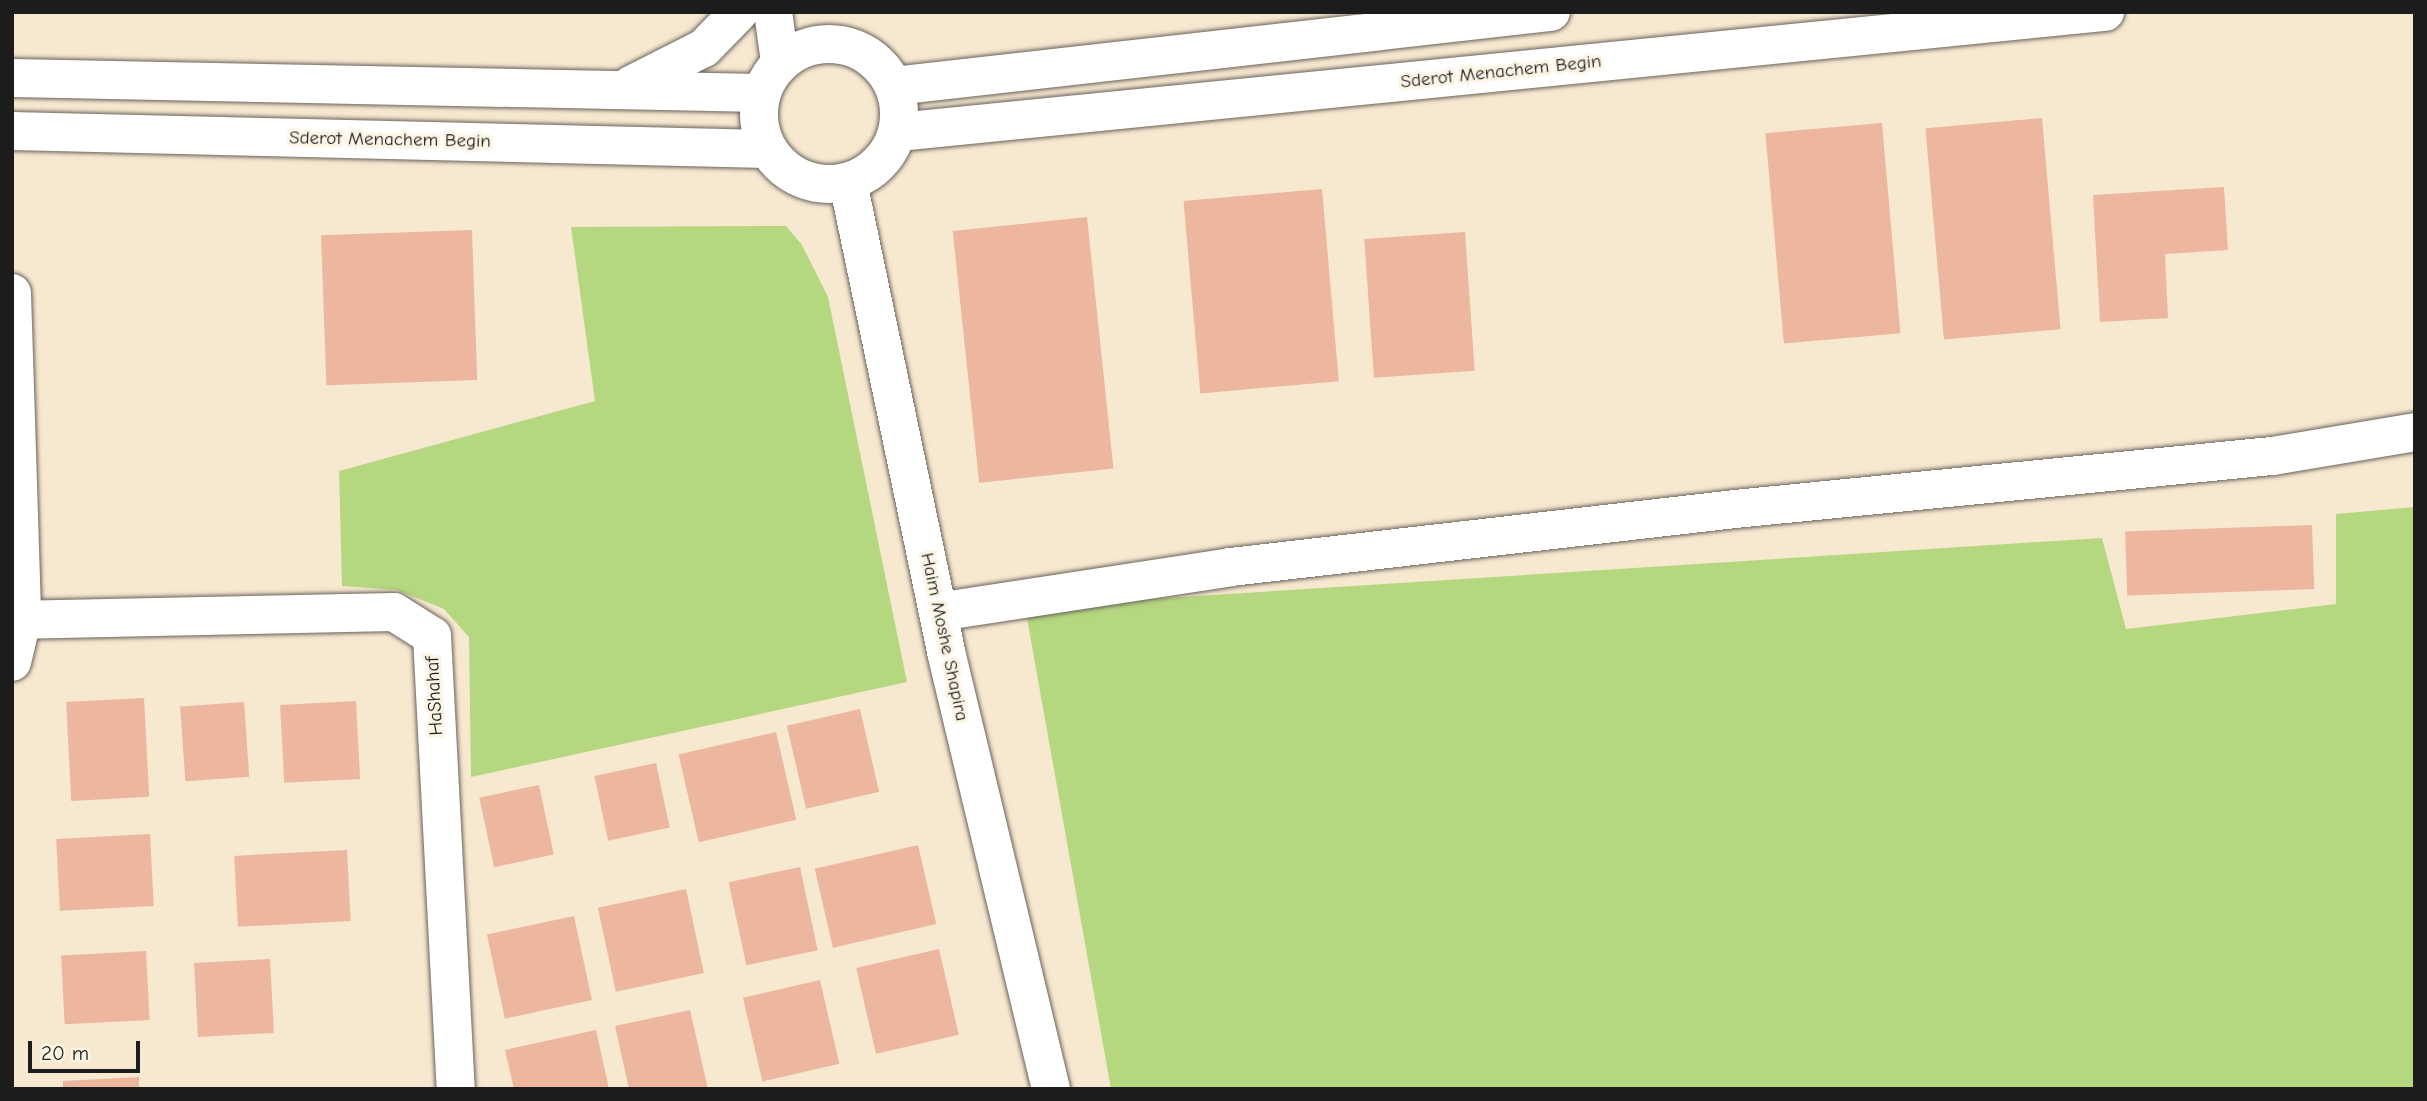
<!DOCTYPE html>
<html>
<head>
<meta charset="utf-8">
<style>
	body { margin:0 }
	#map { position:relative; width:2427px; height:1101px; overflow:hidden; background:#f7e8d0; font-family:"Comic Neue",sans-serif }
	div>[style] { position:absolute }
	.green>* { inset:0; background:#b5d77f }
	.building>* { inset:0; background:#edb69e; transform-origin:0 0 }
	.roads { filter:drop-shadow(0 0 2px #69635b) drop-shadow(0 0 2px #69635b) }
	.minor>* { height:38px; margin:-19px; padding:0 19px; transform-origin:19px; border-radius:19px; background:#fff }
	.tertiary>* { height:38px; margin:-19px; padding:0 19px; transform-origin:19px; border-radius:19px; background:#fff }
	.tertiary>.ring { margin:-19px; padding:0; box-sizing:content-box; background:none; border:38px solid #fff; border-radius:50% }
	span { translate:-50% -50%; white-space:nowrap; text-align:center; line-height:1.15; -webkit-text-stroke:7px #fcf5e5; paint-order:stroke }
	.street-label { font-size:19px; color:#1c1c1c }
	.frame { position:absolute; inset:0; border:14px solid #1c1c1c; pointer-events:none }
	.scale { position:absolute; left:28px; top:1041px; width:112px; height:32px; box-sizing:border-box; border:4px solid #1c1c1c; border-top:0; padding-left:9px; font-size:21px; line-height:24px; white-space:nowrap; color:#1c1c1c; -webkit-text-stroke:5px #fcf5e5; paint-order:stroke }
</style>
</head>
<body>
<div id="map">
	<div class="green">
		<div style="clip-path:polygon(786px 226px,802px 245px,828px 297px,907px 682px,471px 777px,469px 637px,444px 609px,397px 590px,342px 586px,339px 471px,595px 401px,571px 227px)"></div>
		<div style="clip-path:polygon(2415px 507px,2415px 1089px,1111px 1089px,1025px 607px,2102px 538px,2126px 629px,2336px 604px,2336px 514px)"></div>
	</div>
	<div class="building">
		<div style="left:2042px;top:118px;width:212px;height:117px;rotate:85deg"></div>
		<div style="left:1882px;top:123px;width:211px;height:117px;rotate:85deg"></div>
		<div style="clip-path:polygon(2224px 187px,2228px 250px,2165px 254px,2168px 318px,2100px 322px,2093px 195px)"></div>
		<div style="left:1322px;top:189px;width:193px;height:139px;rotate:85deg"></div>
		<div style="left:1087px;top:217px;width:253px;height:135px;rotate:84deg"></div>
		<div style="left:472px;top:230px;width:150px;height:151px;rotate:88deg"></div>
		<div style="left:1465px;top:232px;width:139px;height:101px;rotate:86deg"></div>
		<div style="left:2312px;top:525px;width:64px;height:187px;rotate:88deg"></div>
		<div style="left:144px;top:698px;width:99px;height:78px;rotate:87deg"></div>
		<div style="left:356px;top:701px;width:78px;height:76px;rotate:87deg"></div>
		<div style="left:244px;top:702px;width:75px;height:64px;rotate:86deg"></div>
		<div style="left:860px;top:709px;width:85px;height:75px;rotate:77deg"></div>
		<div style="left:776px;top:732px;width:90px;height:100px;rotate:77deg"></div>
		<div style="left:656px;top:763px;width:66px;height:63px;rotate:78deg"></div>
		<div style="left:539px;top:785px;width:71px;height:61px;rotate:78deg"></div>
		<div style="left:150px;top:834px;width:72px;height:94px;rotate:87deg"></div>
		<div style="left:918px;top:845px;width:81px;height:106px;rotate:77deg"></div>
		<div style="left:347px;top:850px;width:71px;height:113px;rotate:87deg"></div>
		<div style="left:800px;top:867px;width:85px;height:73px;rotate:78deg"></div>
		<div style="left:686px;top:889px;width:86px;height:90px;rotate:78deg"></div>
		<div style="left:574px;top:916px;width:86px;height:89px;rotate:78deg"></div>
		<div style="left:939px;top:949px;width:88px;height:85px;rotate:77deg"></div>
		<div style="left:146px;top:951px;width:69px;height:85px;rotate:87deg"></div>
		<div style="left:270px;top:959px;width:74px;height:76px;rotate:87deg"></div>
		<div style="left:820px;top:980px;width:86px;height:79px;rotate:77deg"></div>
		<div style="clip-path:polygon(690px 1010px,708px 1089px,629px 1089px,615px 1026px)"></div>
		<div style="clip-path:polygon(596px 1030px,609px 1089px,514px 1089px,505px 1050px)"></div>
		<div style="clip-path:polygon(139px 1077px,139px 1089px,63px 1089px,63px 1081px)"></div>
	</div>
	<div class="roads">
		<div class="minor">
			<div style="left:848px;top:182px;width:484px;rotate:78.2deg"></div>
			<div style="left:947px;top:656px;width:445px;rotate:76.5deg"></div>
			<div style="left:12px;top:293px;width:327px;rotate:88.2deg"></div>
			<div style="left:22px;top:620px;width:43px;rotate:103.4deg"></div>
			<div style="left:938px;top:612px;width:296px;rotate:-8.7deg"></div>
			<div style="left:1231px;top:567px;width:507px;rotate:-6.56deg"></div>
			<div style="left:1735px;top:509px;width:540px;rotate:-5.64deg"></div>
			<div style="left:2272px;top:456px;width:145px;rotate:-9.5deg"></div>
			<div style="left:12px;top:620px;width:382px;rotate:-1.2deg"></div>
			<div style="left:394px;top:612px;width:45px;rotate:32.3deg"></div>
			<div style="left:432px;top:636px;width:454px;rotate:87deg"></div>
		</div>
		<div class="tertiary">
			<div style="left:773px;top:12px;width:50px;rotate:82deg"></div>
			<div class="ring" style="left:759px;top:44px;width:102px;height:102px"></div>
			<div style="left:12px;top:78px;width:749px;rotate:1.15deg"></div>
			<div style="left:631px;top:85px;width:82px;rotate:-26.9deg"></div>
			<div style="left:704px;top:48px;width:50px;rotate:-45.8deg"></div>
			<div style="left:894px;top:86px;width:661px;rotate:-6.43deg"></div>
			<div style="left:12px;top:131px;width:755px;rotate:1.37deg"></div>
			<div style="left:898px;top:132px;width:1213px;rotate:-5.68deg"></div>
		</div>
	</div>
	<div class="street-label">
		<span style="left:1501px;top:72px;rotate:-6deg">Sderot Menachem Begin</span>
		<span style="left:390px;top:140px;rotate:1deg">Sderot Menachem Begin</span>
		<span style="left:944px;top:637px;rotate:78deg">Haim Moshe Shapira</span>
		<span style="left:435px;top:696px;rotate:-93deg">HaShahaf</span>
	</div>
	<div class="frame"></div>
	<div class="scale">20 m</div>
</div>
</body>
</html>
